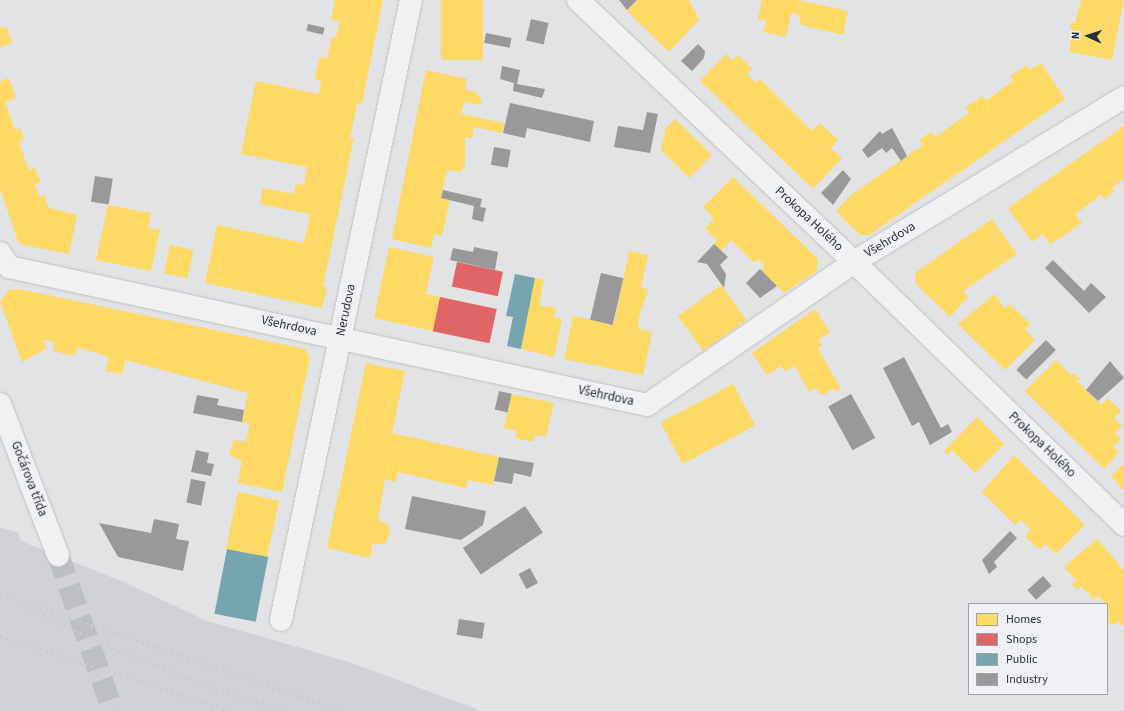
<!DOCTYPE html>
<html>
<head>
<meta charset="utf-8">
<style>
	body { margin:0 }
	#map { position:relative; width:1124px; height:711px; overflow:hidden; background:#e1e3e5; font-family:"Source Sans 3",sans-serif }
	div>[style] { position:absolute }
	.built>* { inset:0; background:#d0d2d8 }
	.homes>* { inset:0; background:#ffd966; transform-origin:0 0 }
	.shops>* { inset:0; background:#e06666; transform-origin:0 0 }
	.public>* { inset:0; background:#76a5af; transform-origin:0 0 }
	.industry>* { inset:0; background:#999; transform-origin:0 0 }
	.tertiary-tunnel>* { height:22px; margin-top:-11px; transform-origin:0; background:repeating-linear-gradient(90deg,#bcbfc3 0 22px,transparent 0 33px) }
	.roads { filter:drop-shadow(0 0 1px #bfc1c3) drop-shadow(0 0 1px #bfc1c3) }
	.minor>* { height:22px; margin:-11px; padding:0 11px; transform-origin:11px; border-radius:11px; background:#f0f1f3 }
	.tertiary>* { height:22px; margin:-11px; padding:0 11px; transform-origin:11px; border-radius:11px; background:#f0f1f3 }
	.rail>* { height:3px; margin-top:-1.5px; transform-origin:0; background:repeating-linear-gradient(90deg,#cacbcd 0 2px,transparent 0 6px) }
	span { translate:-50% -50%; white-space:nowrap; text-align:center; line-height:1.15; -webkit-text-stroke:4px #eff1f5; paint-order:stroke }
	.street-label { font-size:13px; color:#2a2f3c }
	.legend { position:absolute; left:968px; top:603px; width:140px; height:92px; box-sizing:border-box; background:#eff1f5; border:1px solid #a0a3ab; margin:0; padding:5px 7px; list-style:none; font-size:12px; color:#2a2f3c }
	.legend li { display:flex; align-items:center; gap:8px; height:20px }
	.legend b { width:20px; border:1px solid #a0a3ab }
	.north { position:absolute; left:1068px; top:16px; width:40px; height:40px; -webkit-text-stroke:3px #eff1f5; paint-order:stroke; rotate:273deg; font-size:11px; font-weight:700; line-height:16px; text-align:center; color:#2a2f3c }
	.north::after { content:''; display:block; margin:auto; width:14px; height:18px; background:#2a2f3c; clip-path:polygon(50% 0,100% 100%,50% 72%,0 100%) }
</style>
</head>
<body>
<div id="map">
	<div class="built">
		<div style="clip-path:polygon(0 528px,18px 532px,21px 541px,126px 583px,207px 621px,349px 662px,482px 711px,0 711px)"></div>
	</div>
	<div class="homes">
		<div style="clip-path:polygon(335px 0,383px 0,362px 103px,357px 104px,350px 138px,354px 138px,323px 286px,327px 287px,322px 308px,205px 283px,217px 225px,304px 243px,310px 214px,260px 204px,263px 188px,294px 194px,296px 184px,304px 185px,307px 167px,241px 154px,256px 81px,319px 94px,321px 81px,314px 79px,320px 57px,327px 59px,332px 37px,336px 37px,340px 21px,331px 19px)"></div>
		<div style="left:441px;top:0;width:42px;height:60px"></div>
		<div style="clip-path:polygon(637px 0,689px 0,699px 20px,669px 52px,627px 11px)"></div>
		<div style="clip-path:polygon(762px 0,798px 0,848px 11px,843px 35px,801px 25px,799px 15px,791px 13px,786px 37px,763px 32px,767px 21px,758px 19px)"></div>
		<div style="clip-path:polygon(1081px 0,1124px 0,1112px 60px,1070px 52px,1071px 22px,1075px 23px)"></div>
		<div style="clip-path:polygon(6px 26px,12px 43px,0 47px,0 28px)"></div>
		<div style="clip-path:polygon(726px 54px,733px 61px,738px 55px,752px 69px,747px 74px,756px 83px,760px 79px,812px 131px,820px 123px,838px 140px,831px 148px,842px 158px,813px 189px,700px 81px)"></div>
		<div style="clip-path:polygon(1041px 63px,1065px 99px,869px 235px,860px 235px,836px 211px,851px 195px,923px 145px,919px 140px,931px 132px,935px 137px,969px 113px,965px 108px,982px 96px,986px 101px,1013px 81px,1010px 76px,1027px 65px,1030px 70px)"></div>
		<div style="clip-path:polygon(426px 70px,467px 79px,465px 90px,475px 92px,482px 100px,481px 105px,464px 102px,461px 114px,504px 123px,502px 133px,474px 127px,472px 138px,465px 137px,465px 166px,459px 172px,447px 170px,441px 198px,450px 200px,442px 236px,434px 234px,431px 248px,392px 239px)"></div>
		<div style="clip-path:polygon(9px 78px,16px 98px,5px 102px,15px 130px,20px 128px,24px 140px,19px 142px,29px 170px,35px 168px,41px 182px,35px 184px,39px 197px,44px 195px,49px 208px,77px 215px,69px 254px,19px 244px,0 189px,0 81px)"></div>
		<div style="clip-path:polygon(675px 119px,712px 155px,689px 178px,661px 150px,666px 128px)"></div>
		<div style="clip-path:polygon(1124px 126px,1124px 179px,1112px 188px,1114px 191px,1104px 199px,1101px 195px,1075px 214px,1082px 223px,1059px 239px,1050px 244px,1043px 234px,1032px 242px,1008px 208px)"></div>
		<div style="clip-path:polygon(733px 177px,818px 259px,817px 271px,784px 293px,761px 270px,765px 266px,758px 259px,754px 263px,731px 240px,721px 251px,713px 244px,717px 240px,705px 228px,714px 219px,703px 207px)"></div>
		<div style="clip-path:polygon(108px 205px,151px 213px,148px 228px,160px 230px,151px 271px,96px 260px)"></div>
		<div style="clip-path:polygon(992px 219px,1017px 254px,963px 291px,968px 297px,950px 317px,915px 283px,916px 272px)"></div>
		<div style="left:170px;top:245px;width:24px;height:29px;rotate:12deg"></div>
		<div style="clip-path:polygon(389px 247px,434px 257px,426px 294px,440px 297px,433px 331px,374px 318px)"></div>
		<div style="clip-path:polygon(629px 251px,648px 255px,641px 288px,648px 289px,638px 321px,639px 329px,652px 332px,643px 375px,564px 359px,573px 316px,614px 324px)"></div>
		<div style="clip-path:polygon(535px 278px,544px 280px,539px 305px,556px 308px,554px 317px,562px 319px,554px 357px,521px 349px)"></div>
		<div style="left:721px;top:285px;width:43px;height:53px;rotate:54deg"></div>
		<div style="clip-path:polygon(19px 289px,305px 349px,310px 357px,282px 492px,238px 483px,242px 461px,229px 455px,234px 440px,246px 442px,250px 423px,242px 422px,248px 393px,125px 360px,122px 374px,105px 371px,109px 357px,77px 347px,75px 356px,53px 351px,54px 342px,42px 339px,47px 348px,22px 362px,0 302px,9px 290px)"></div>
		<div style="clip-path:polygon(995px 294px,1005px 309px,1010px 304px,1031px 324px,1025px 329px,1035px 340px,1005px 370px,958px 324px)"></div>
		<div style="clip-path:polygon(815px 309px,830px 332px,818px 340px,822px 345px,818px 348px,841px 389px,836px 392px,834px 388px,821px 396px,816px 388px,809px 392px,795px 366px,785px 371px,781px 366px,767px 375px,752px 353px)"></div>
		<div style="clip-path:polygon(1056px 360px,1071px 375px,1074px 373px,1080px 379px,1077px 381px,1101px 405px,1108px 398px,1121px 411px,1114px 418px,1122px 426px,1115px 433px,1121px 439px,1113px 446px,1119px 452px,1104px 469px,1025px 391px)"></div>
		<div style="clip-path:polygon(366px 363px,405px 371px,392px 433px,499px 457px,493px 485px,468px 480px,466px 488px,398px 472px,396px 482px,385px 479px,378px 520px,388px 524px,390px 532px,385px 544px,373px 544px,370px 558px,327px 548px)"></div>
		<div style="left:733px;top:384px;width:47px;height:82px;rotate:62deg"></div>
		<div style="clip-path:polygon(512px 394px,554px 403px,546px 437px,535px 435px,533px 442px,515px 438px,517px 431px,504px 428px)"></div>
		<div style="clip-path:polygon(977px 417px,1004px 444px,975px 473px,952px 450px,948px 455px,944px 451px)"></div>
		<div style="clip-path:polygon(1014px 455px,1085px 525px,1056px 554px,1045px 544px,1041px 549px,1036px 547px,1025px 536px,1031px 530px,1021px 520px,1015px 525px,982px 492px)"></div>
		<div style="clip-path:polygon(1124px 464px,1124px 490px,1111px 476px)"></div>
		<div style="left:238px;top:492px;width:42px;height:58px;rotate:12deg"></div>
		<div style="clip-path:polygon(1097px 539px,1124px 570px,1124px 627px,1118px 621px,1113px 625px,1109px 623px,1107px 604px,1097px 596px,1093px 599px,1081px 586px,1077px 590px,1072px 584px,1076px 580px,1064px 567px)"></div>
	</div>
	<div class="shops">
		<div style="left:457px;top:262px;width:47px;height:25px;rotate:12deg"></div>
		<div style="left:440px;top:297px;width:58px;height:35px;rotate:12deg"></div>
	</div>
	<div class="public">
		<div style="clip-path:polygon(515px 274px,535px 278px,521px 349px,507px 346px,513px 317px,506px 316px)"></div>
		<div style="left:227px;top:549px;width:42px;height:66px;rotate:11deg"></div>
	</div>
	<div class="industry">
		<div style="clip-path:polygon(619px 0,637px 0,627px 10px)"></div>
		<div style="left:531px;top:19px;width:18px;height:22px;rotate:13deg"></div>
		<div style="left:308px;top:24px;width:17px;height:7px;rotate:13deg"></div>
		<div style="left:486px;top:33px;width:26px;height:10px;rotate:11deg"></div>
		<div style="clip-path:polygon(698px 44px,705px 51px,704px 58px,692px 71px,681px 61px)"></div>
		<div style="clip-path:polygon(502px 66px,520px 70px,517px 84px,545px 89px,542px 98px,513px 91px,514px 83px,500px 79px)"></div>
		<div style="clip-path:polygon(510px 103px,594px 121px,590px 142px,527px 128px,525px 138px,503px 133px)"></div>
		<div style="clip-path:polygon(647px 112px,658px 114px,650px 153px,614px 147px,618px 126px,643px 130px)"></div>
		<div style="clip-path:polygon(892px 128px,907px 156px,901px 161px,892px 148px,886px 153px,882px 148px,868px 158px,862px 150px,880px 131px,882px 134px)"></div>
		<div style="left:494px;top:147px;width:17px;height:18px;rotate:10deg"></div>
		<div style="clip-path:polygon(843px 170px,851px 179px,833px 205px,821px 193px)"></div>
		<div style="left:95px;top:176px;width:18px;height:26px;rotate:9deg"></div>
		<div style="clip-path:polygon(443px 190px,482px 199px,480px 207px,486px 208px,483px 222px,472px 219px,474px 206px,441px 198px)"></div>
		<div style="clip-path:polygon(714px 244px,728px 257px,720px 265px,726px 274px,724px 288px,707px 264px,697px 262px)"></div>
		<div style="clip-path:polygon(474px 247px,498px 252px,495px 270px,450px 260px,453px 248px,473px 252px)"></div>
		<div style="clip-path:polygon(1053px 260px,1084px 291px,1091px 283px,1106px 297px,1089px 313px,1045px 268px)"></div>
		<div style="clip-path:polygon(760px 269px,777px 286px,760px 298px,746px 283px)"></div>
		<div style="left:601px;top:273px;width:23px;height:48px;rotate:13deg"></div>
		<div style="left:1046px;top:340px;width:14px;height:42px;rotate:45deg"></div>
		<div style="clip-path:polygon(904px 357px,941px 428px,948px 424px,952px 432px,930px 445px,919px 422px,912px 426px,883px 368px)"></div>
		<div style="clip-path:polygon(1110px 361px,1124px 378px,1098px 401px,1086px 390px)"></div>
		<div style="left:499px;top:391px;width:13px;height:19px;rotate:13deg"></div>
		<div style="left:851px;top:394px;width:50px;height:26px;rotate:61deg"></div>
		<div style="clip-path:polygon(197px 395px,219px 399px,217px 405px,244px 410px,242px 422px,193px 413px)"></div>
		<div style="clip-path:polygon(196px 450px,209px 453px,207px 463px,214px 464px,211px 476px,191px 472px)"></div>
		<div style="clip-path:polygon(499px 457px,534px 463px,531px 477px,514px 473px,512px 484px,494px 481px)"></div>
		<div style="left:191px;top:479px;width:15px;height:24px;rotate:11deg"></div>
		<div style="clip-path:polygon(412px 496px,486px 511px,483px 525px,461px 540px,405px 529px)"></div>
		<div style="left:525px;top:506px;width:32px;height:75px;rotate:56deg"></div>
		<div style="clip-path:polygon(154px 519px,179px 524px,176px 539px,189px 541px,183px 571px,118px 557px,99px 523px,151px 533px)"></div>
		<div style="clip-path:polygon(1010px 531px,1017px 538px,994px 562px,997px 567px,989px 574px,982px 560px)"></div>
		<div style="left:530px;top:568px;width:17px;height:13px;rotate:62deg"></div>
		<div style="left:1043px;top:576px;width:13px;height:21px;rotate:48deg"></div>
		<div style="left:459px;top:619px;width:26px;height:16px;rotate:9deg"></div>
	</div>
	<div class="tertiary-tunnel">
		<div style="left:58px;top:555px;width:165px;rotate:70.6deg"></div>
	</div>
	<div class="roads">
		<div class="minor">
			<div style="left:578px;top:0;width:381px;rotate:43.5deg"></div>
			<div style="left:854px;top:262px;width:377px;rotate:44.2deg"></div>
			<div style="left:0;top:253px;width:17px;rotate:57deg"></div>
			<div style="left:9px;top:267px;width:653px;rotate:12.21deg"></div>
			<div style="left:647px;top:405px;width:252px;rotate:-34.6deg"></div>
			<div style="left:854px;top:262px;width:316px;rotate:-31.4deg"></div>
			<div style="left:281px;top:620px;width:633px;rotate:-78.16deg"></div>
		</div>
		<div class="tertiary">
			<div style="left:0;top:404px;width:162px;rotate:69deg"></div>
		</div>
	</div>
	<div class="rail">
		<div style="left:0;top:594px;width:363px;rotate:18.8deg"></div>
		<div style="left:31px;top:610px;width:90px;rotate:24.9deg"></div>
		<div style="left:113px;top:648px;width:111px;rotate:21.7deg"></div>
		<div style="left:216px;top:689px;width:73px;rotate:17.4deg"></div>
		<div style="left:0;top:636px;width:243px;rotate:18deg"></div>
	</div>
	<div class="street-label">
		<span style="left:809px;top:219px;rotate:43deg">Prokopa Holého</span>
		<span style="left:890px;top:240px;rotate:-31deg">Všehrdova</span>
		<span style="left:346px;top:310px;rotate:-78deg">Nerudova</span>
		<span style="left:289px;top:326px;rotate:12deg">Všehrdova</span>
		<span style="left:606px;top:396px;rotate:12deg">Všehrdova</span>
		<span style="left:1042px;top:445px;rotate:44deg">Prokopa Holého</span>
		<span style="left:29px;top:479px;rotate:69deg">Gočárova třída</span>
	</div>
	<ul class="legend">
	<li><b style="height:11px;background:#ffd966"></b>Homes</li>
	<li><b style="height:11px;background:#e06666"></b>Shops</li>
	<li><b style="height:11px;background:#76a5af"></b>Public</li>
	<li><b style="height:11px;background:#999"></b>Industry</li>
	</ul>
	<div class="north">N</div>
</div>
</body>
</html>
